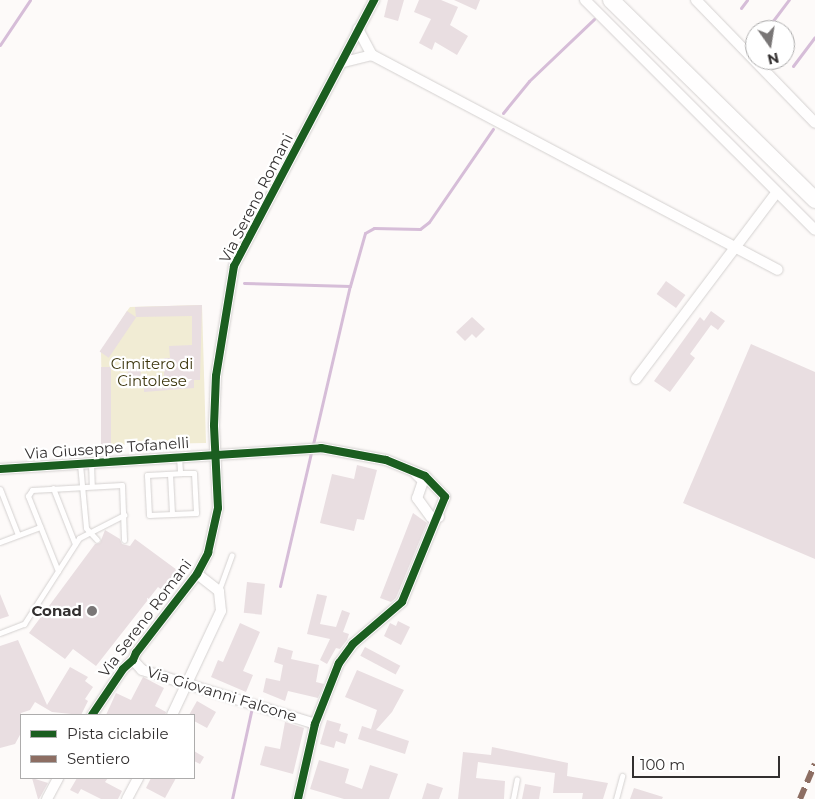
<!DOCTYPE html>
<html>
<head>
<meta charset="utf-8">
<style>
	body { margin:0 }
	#map { position:relative; width:815px; height:799px; overflow:hidden; background:#fdfaf9; font-family:Montserrat,sans-serif }
	div>[style] { position:absolute }
	.green>* { inset:0; background:#f1ecd4 }
	.stream>* { height:3px; margin:-1.5px; padding:0 1.5px; transform-origin:1.5px; border-radius:1.5px; background:#d6bdd8 }
	.building>* { inset:0; background:#e9dee1; transform-origin:0 0 }
	.roads { filter:drop-shadow(0 0 1px #d4d1d0) drop-shadow(0 0 1px #d4d1d0) }
	.lane>* { height:5px; margin:-2.5px; padding:0 2.5px; transform-origin:2.5px; border-radius:2.5px; background:#fffefe }
	.street>* { height:10px; margin:-5px; padding:0 5px; transform-origin:5px; border-radius:5px; background:#fffefe }
	.primary>* { height:16px; margin:-8px; padding:0 8px; transform-origin:8px; border-radius:8px; background:#fffefe }
	.quiet>* { height:6px; margin-top:-3px; transform-origin:0; background:repeating-linear-gradient(90deg,#8d6e63 0 12px,transparent 0 18px) }
	.cycleway>* { height:8px; margin:-4px; padding:0 4px; transform-origin:4px; border-radius:4px; background:#1b5e20 }
	.dots>* { width:14px; height:14px; translate:-50% -50%; box-sizing:border-box; border:2px solid #fff; border-radius:50% }
	span { translate:-50% -50%; white-space:nowrap; text-align:center; line-height:1.15; -webkit-text-stroke:4.5px #fff; paint-order:stroke }
	.street-label { font-size:15px; color:#322f2f }
	.park-label { font-size:15px; color:#3c360e }
	.poi-label { font-size:15px; color:#322f2f; font-weight:700 }
	.right { translate:-100% -50%; text-align:right }
	.legend { position:absolute; left:20px; top:714px; width:175px; height:65px; box-sizing:border-box; background:#fff; border:1px solid #adacac; margin:0; padding:6px 9px; list-style:none; font-size:15px; color:#322f2f }
	.legend li { display:flex; align-items:center; gap:10px; height:25px }
	.legend b { width:25px; border:1px solid #adacac }
	.north { position:absolute; left:745px; top:20px; width:50px; height:50px; box-sizing:border-box; background:#fff; border:1px solid #adacac; border-radius:50%; rotate:167deg; font-size:14px; font-weight:700; line-height:20px; text-align:center; color:#322f2f }
	.north::after { content:''; display:block; margin:auto; width:18px; height:22px; background:#797676; clip-path:polygon(50% 0,100% 100%,50% 72%,0 100%) }
	.scale { position:absolute; left:632px; top:756px; width:148px; height:22px; box-sizing:border-box; border:2px solid #322f2f; border-top:0; padding-left:6px; font-size:15px; line-height:18px; white-space:nowrap; color:#322f2f; -webkit-text-stroke:4px #fff; paint-order:stroke }
</style>
</head>
<body>
<div id="map">
	<div class="green">
		<div style="clip-path:polygon(202px 305px,206px 443px,103px 445px,101px 352px,127px 311px,130px 307px)"></div>
	</div>
	<div class="stream">
		<div style="left:741px;top:8px;width:10px;rotate:-53deg"></div>
		<div style="left:766px;top:30px;width:38px;rotate:-53deg"></div>
		<div style="left:0;top:45px;width:54px;rotate:-56.3deg"></div>
		<div style="left:793px;top:66px;width:36px;rotate:-53deg"></div>
		<div style="left:503px;top:113px;width:41px;rotate:-50.9deg"></div>
		<div style="left:529px;top:81px;width:90px;rotate:-43.6deg"></div>
		<div style="left:244px;top:283px;width:106px;rotate:1.6deg"></div>
		<div style="left:350px;top:286px;width:55px;rotate:-74.2deg"></div>
		<div style="left:365px;top:233px;width:10px;rotate:-29deg"></div>
		<div style="left:374px;top:228px;width:46px;rotate:1.2deg"></div>
		<div style="left:420px;top:229px;width:11px;rotate:-38deg"></div>
		<div style="left:429px;top:222px;width:113px;rotate:-55.5deg"></div>
		<div style="left:280px;top:586px;width:308px;rotate:-76.9deg"></div>
		<div style="left:232px;top:799px;width:94px;rotate:-77.7deg"></div>
	</div>
	<div class="building">
		<div style="clip-path:polygon(388px 0,404px 0,398px 21px,384px 17px)"></div>
		<div style="clip-path:polygon(419px 0,441px 0,458px 7px,450px 25px,468px 36px,457px 55px,435px 42px,432px 50px,419px 43px,431px 19px,414px 12px)"></div>
		<div style="clip-path:polygon(454px 0,480px 0,476px 10px)"></div>
		<div style="left:666px;top:281px;width:24px;height:16px;rotate:36deg"></div>
		<div style="clip-path:polygon(202px 305px,200px 380px,194px 380px,194px 388px,144px 392px,144px 381px,164px 380px,164px 358px,170px 358px,169px 346px,192px 345px,192px 316px,136px 317px,135px 307px)"></div>
		<div style="left:127px;top:311px;width:11px;height:49px;rotate:34deg"></div>
		<div style="clip-path:polygon(711px 311px,725px 321px,718px 330px,711px 325px,690px 354px,695px 358px,670px 392px,654px 381px,700px 317px,704px 321px)"></div>
		<div style="clip-path:polygon(472px 317px,485px 329px,476px 338px,472px 334px,465px 341px,456px 332px)"></div>
		<div style="clip-path:polygon(751px 344px,815px 372px,815px 559px,683px 503px)"></div>
		<div style="left:140px;top:359px;width:22px;height:13px;rotate:87deg"></div>
		<div style="left:101px;top:367px;width:10px;height:78px"></div>
		<div style="clip-path:polygon(357px 465px,377px 470px,364px 520px,357px 519px,354px 531px,320px 523px,332px 474px,354px 479px)"></div>
		<div style="clip-path:polygon(413px 513px,427px 523px,396px 598px,391px 602px,380px 598px)"></div>
		<div style="clip-path:polygon(105px 530px,120px 539px,122px 544px,130px 546px,135px 539px,177px 570px,162px 590px,158px 587px,96px 666px,73px 649px,65px 659px,29px 633px,95px 544px,100px 543px)"></div>
		<div style="left:247px;top:582px;width:18px;height:31px;rotate:6deg"></div>
		<div style="clip-path:polygon(0 594px,9px 616px,0 619px)"></div>
		<div style="clip-path:polygon(317px 594px,327px 596px,320px 624px,336px 627px,342px 610px,350px 613px,343px 632px,349px 634px,347px 640px,340px 649px,336px 648px,327px 664px,320px 660px,330px 639px,307px 634px)"></div>
		<div style="clip-path:polygon(398px 621px,410px 627px,401px 645px,384px 636px,390px 623px,396px 626px)"></div>
		<div style="clip-path:polygon(240px 623px,260px 632px,243px 671px,253px 675px,246px 692px,211px 677px,218px 660px,223px 662px)"></div>
		<div style="clip-path:polygon(18px 640px,47px 705px,70px 667px,88px 677px,85px 681px,93px 687px,85px 699px,88px 701px,81px 715px,52px 712px,35px 702px,30px 710px,21px 713px,21px 733px,15px 744px,0 748px,0 646px)"></div>
		<div style="clip-path:polygon(278px 647px,293px 651px,291px 659px,319px 665px,316px 682px,324px 684px,318px 698px,288px 691px,285px 701px,263px 692px,266px 678px,280px 681px,283px 665px,274px 662px)"></div>
		<div style="left:365px;top:647px;width:40px;height:10px;rotate:28deg"></div>
		<div style="clip-path:polygon(357px 670px,404px 690px,392px 712px,376px 730px,409px 741px,405px 754px,358px 739px,362px 726px,371px 729px,377px 710px,345px 697px)"></div>
		<div style="clip-path:polygon(143px 677px,164px 688px,155px 706px,166px 712px,165px 715px,106px 715px,116px 693px,131px 700px)"></div>
		<div style="clip-path:polygon(197px 701px,216px 712px,207px 728px,194px 721px,194px 715px,189px 715px)"></div>
		<div style="clip-path:polygon(327px 720px,341px 724px,339px 731px,348px 734px,345px 744px,336px 741px,334px 748px,320px 744px)"></div>
		<div style="clip-path:polygon(285px 722px,304px 728px,293px 774px,260px 765px,265px 746px,280px 749px)"></div>
		<div style="clip-path:polygon(492px 747px,568px 763px,567px 776px,608px 783px,603px 799px,582px 799px,583px 793px,553px 793px,555px 773px,478px 762px,476px 778px,505px 781px,504px 799px,458px 799px,463px 752px,491px 755px)"></div>
		<div style="clip-path:polygon(194px 751px,204px 757px,200px 764px,194px 761px)"></div>
		<div style="clip-path:polygon(319px 760px,349px 769px,345px 783px,362px 789px,370px 765px,398px 774px,389px 799px,344px 799px,310px 789px)"></div>
		<div style="clip-path:polygon(32px 778px,48px 783px,39px 799px,38px 799px)"></div>
		<div style="clip-path:polygon(77px 778px,108px 778px,105px 782px,122px 791px,118px 799px,101px 799px,81px 789px,78px 794px,70px 790px)"></div>
		<div style="clip-path:polygon(151px 778px,176px 778px,165px 798px,146px 788px)"></div>
		<div style="clip-path:polygon(427px 783px,443px 788px,439px 799px,422px 799px)"></div>
		<div style="clip-path:polygon(525px 784px,541px 787px,539px 799px,522px 799px)"></div>
		<div style="clip-path:polygon(634px 788px,663px 797px,662px 799px,630px 799px)"></div>
	</div>
	<div class="roads">
		<div class="lane">
			<div style="left:179px;top:457px;width:16px;rotate:86deg"></div>
			<div style="left:91px;top:463px;width:23px;rotate:88deg"></div>
			<div style="left:80px;top:464px;width:64px;rotate:84.6deg"></div>
			<div style="left:86px;top:528px;width:16px;rotate:47deg"></div>
			<div style="left:180px;top:473px;width:14px"></div>
			<div style="left:194px;top:473px;width:40px;rotate:87.1deg"></div>
			<div style="left:196px;top:513px;width:47px;rotate:177.6deg"></div>
			<div style="left:149px;top:515px;width:40px;rotate:-92.9deg"></div>
			<div style="left:147px;top:475px;width:33px;rotate:-3deg"></div>
			<div style="left:170px;top:474px;width:40px;rotate:87.1deg"></div>
			<div style="left:53px;top:488px;width:60px;rotate:68.6deg"></div>
			<div style="left:0;top:489px;width:49px;rotate:68.6deg"></div>
			<div style="left:0;top:542px;width:43px;rotate:-20.6deg"></div>
			<div style="left:58px;top:571px;width:81px;rotate:-111.8deg"></div>
			<div style="left:28px;top:496px;width:7px;rotate:-56deg"></div>
			<div style="left:32px;top:490px;width:90px;rotate:-3.2deg"></div>
			<div style="left:122px;top:485px;width:55px;rotate:87.9deg"></div>
			<div style="left:219px;top:590px;width:37px;rotate:-70deg"></div>
			<div style="left:0;top:633px;width:26px;rotate:-21deg"></div>
			<div style="left:24px;top:624px;width:102px;rotate:-57.4deg"></div>
			<div style="left:79px;top:538px;width:51px;rotate:-27.1deg"></div>
			<div style="left:513px;top:799px;width:20px;rotate:-79deg"></div>
			<div style="left:616px;top:799px;width:24px;rotate:-75deg"></div>
		</div>
		<div class="street">
			<div style="left:585px;top:0;width:325px;rotate:45deg"></div>
			<div style="left:696px;top:0;width:171px;rotate:45.9deg"></div>
			<div style="left:358px;top:29px;width:30px;rotate:62deg"></div>
			<div style="left:372px;top:55px;width:459px;rotate:27.9deg"></div>
			<div style="left:340px;top:63px;width:33px;rotate:-14deg"></div>
			<div style="left:636px;top:379px;width:234px;rotate:-53deg"></div>
			<div style="left:0;top:469px;width:322px;rotate:-3.7deg"></div>
			<div style="left:321px;top:448px;width:66px;rotate:10.5deg"></div>
			<div style="left:386px;top:460px;width:42px;rotate:22.3deg"></div>
			<div style="left:425px;top:476px;width:29px;rotate:46deg"></div>
			<div style="left:445px;top:497px;width:113px;rotate:112.3deg"></div>
			<div style="left:402px;top:602px;width:65px;rotate:139.4deg"></div>
			<div style="left:353px;top:644px;width:24px;rotate:126deg"></div>
			<div style="left:339px;top:663px;width:66px;rotate:111.5deg"></div>
			<div style="left:315px;top:724px;width:77px;rotate:102.8deg"></div>
			<div style="left:416px;top:474px;width:10px;rotate:45deg"></div>
			<div style="left:423px;top:481px;width:18px;rotate:109deg"></div>
			<div style="left:417px;top:498px;width:24px;rotate:54deg"></div>
			<div style="left:431px;top:517px;width:8px"></div>
			<div style="left:133px;top:660px;width:13px;rotate:48deg"></div>
			<div style="left:142px;top:670px;width:181px;rotate:17.3deg"></div>
			<div style="left:92px;top:715px;width:55px;rotate:-56deg"></div>
			<div style="left:123px;top:669px;width:13px;rotate:-42deg"></div>
			<div style="left:133px;top:660px;width:8px;rotate:-67deg"></div>
			<div style="left:136px;top:653px;width:100px;rotate:-52.3deg"></div>
			<div style="left:197px;top:574px;width:24px;rotate:-62deg"></div>
			<div style="left:208px;top:553px;width:46px;rotate:-77.5deg"></div>
			<div style="left:218px;top:508px;width:83px;rotate:-92.8deg"></div>
			<div style="left:214px;top:425px;width:49px;rotate:-87.7deg"></div>
			<div style="left:216px;top:376px;width:111px;rotate:-80.7deg"></div>
			<div style="left:234px;top:266px;width:301px;rotate:-62.2deg"></div>
			<div style="left:172px;top:715px;width:115px;rotate:-64.8deg"></div>
			<div style="left:221px;top:611px;width:20px;rotate:-96deg"></div>
			<div style="left:219px;top:591px;width:28px;rotate:-142deg"></div>
			<div style="left:47px;top:799px;width:24px;rotate:-62deg"></div>
			<div style="left:127px;top:799px;width:24px;rotate:-62deg"></div>
		</div>
		<div class="primary">
			<div style="left:611px;top:0;width:286px;rotate:44.4deg"></div>
		</div>
	</div>
	<div class="quiet">
		<div style="left:800px;top:799px;width:38px;rotate:-67deg"></div>
	</div>
	<div class="cycleway">
		<div style="left:0;top:469px;width:322px;rotate:-3.7deg"></div>
		<div style="left:321px;top:448px;width:66px;rotate:10.5deg"></div>
		<div style="left:386px;top:460px;width:42px;rotate:22.3deg"></div>
		<div style="left:425px;top:476px;width:29px;rotate:46deg"></div>
		<div style="left:445px;top:497px;width:113px;rotate:112.3deg"></div>
		<div style="left:402px;top:602px;width:65px;rotate:139.4deg"></div>
		<div style="left:353px;top:644px;width:24px;rotate:126deg"></div>
		<div style="left:339px;top:663px;width:66px;rotate:111.5deg"></div>
		<div style="left:315px;top:724px;width:77px;rotate:102.8deg"></div>
		<div style="left:92px;top:715px;width:55px;rotate:-56deg"></div>
		<div style="left:123px;top:669px;width:13px;rotate:-42deg"></div>
		<div style="left:133px;top:660px;width:8px;rotate:-67deg"></div>
		<div style="left:136px;top:653px;width:100px;rotate:-52.3deg"></div>
		<div style="left:197px;top:574px;width:24px;rotate:-62deg"></div>
		<div style="left:208px;top:553px;width:46px;rotate:-77.5deg"></div>
		<div style="left:218px;top:508px;width:83px;rotate:-92.8deg"></div>
		<div style="left:214px;top:425px;width:49px;rotate:-87.7deg"></div>
		<div style="left:216px;top:376px;width:111px;rotate:-80.7deg"></div>
		<div style="left:234px;top:266px;width:301px;rotate:-62.2deg"></div>
	</div>
	<div class="dots">
		<div style="left:92px;top:611px;background:#797676"></div>
	</div>
	<div class="street-label">
		<span style="left:256px;top:198px;rotate:-63deg">Via Sereno Romani</span>
		<span style="left:107px;top:448px;rotate:-4deg">Via Giuseppe Tofanelli</span>
		<span style="left:145px;top:618px;rotate:-53deg">Via Sereno Romani</span>
		<span style="left:222px;top:694px;rotate:17deg">Via Giovanni Falcone</span>
	</div>
	<div class="park-label">
		<span style="left:152px;top:372px">Cimitero di<br>Cintolese</span>
	</div>
	<div class="poi-label">
		<span class="right" style="left:82px;top:611px">Conad</span>
	</div>
	<ul class="legend">
	<li><b style="height:6px;background:#1b5e20"></b>Pista ciclabile</li>
	<li><b style="height:6px;background:#8d6e63"></b>Sentiero</li>
	</ul>
	<div class="north">N</div>
	<div class="scale">100 m</div>
</div>
</body>
</html>
